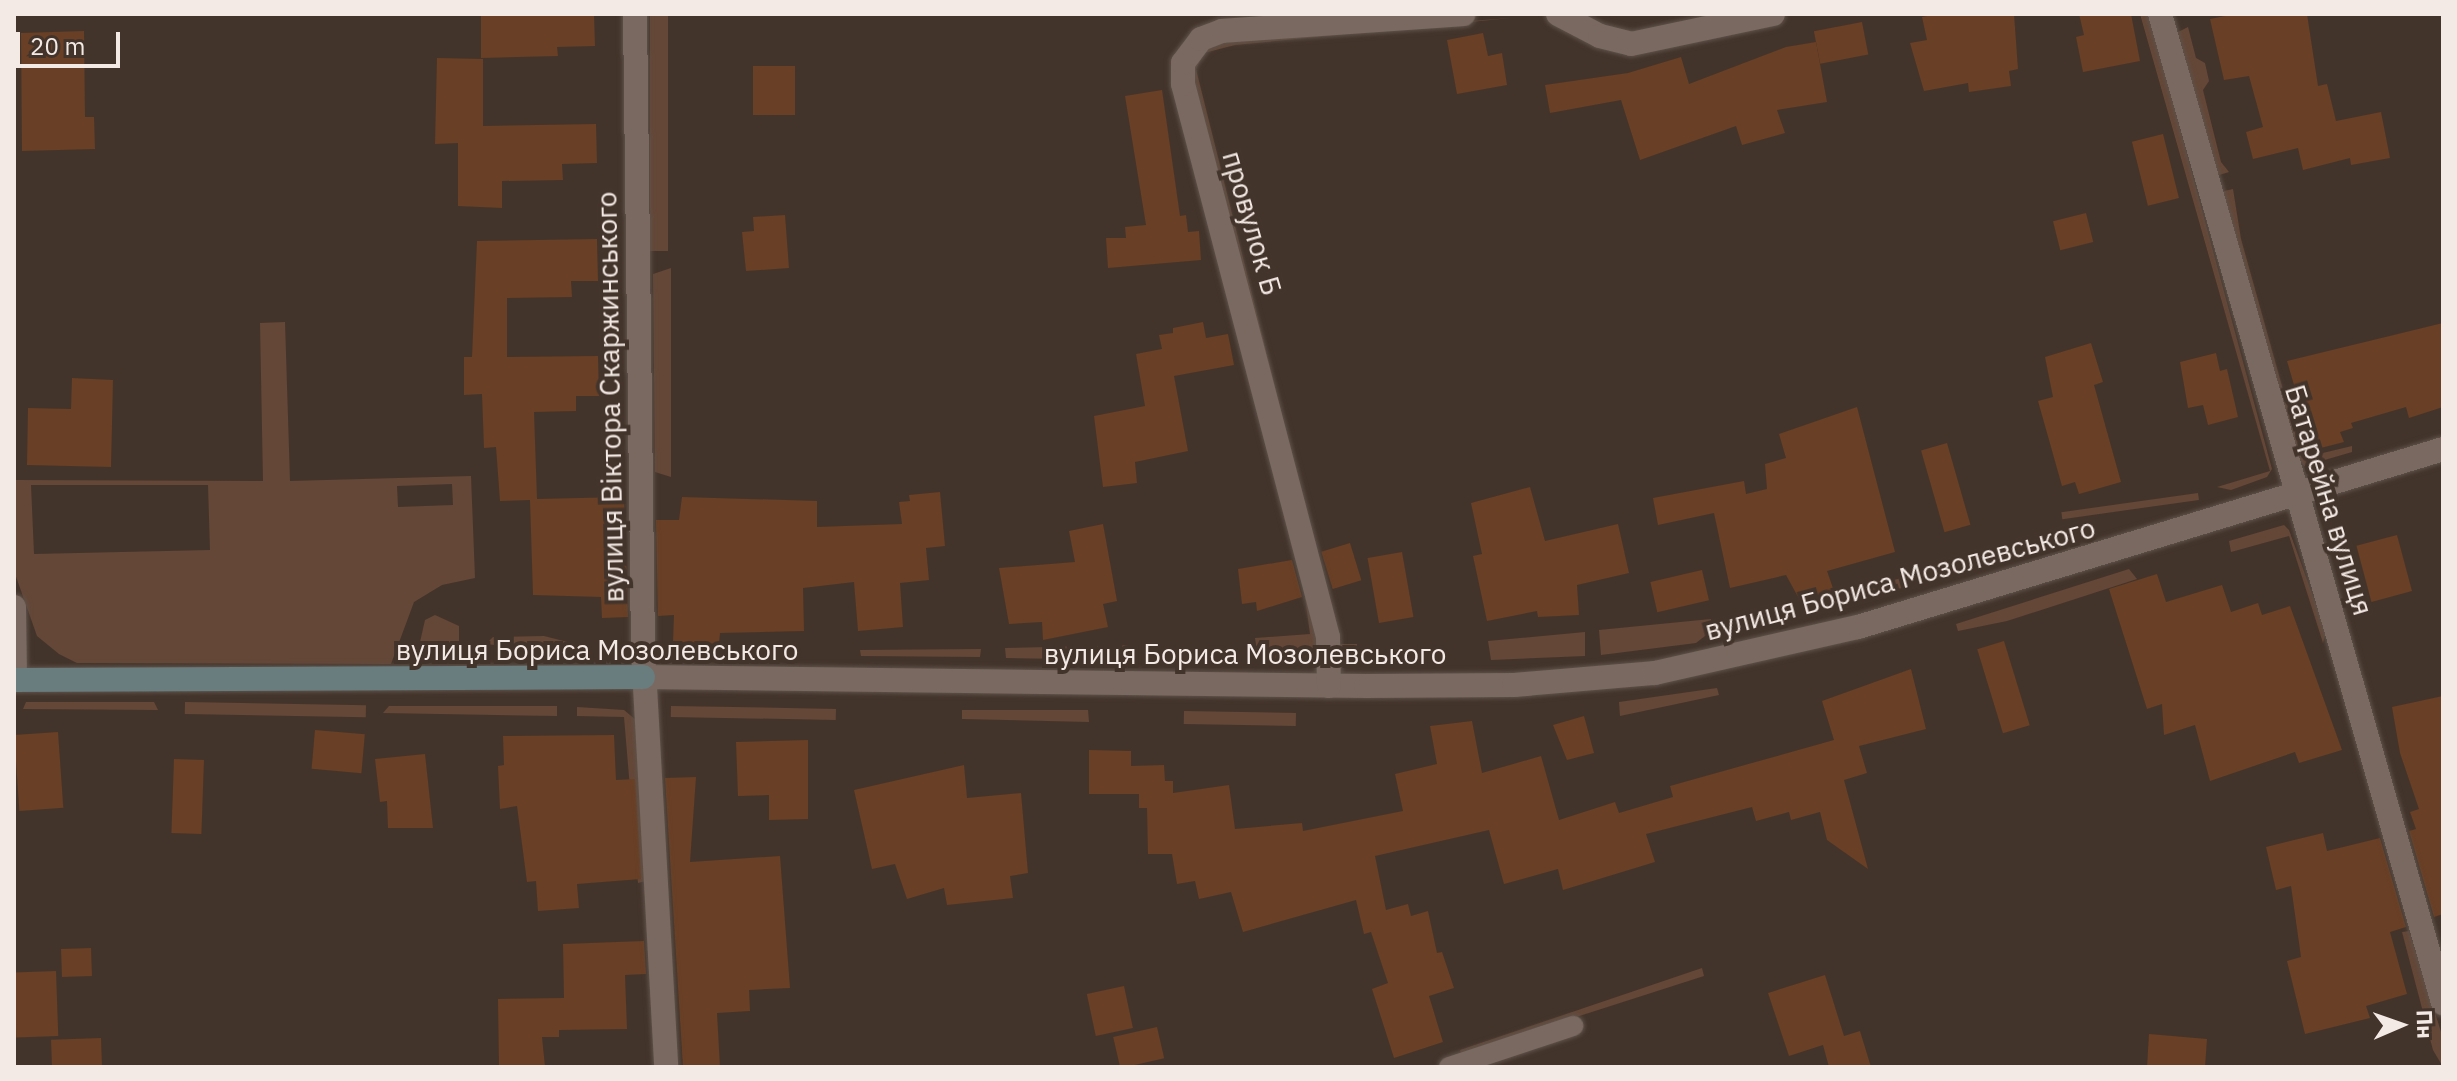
<!DOCTYPE html>
<html>
<head>
<meta charset="utf-8">
<style>
	body { margin:0 }
	#map { position:relative; width:2457px; height:1081px; overflow:hidden; background:#43342b; font-family:"IBM Plex Sans",sans-serif }
	div>[style] { position:absolute }
	.green>* { inset:0; background:#644737; transform-origin:0 0 }
	.building>* { inset:0; background:#693f25; transform-origin:0 0 }
	.roads { filter:drop-shadow(0 0 2px #5e524a) drop-shadow(0 0 2px #5e524a) }
	.lane>* { height:20px; margin:-10px; padding:0 10px; transform-origin:10px; border-radius:10px; background:#7a6960 }
	.street>* { height:24px; margin:-12px; padding:0 12px; transform-origin:12px; border-radius:12px; background:#7a6960 }
	.secondary>* { height:24px; margin:-12px; padding:0 12px; transform-origin:12px; border-radius:12px; background:#697c7e }
	span { translate:-50% -50%; white-space:nowrap; text-align:center; line-height:1.15; -webkit-text-stroke:8px #43342b; paint-order:stroke }
	.street-label { font-size:28px; color:#f4eae5 }
	.frame { position:absolute; inset:0; border:16px solid #f4eae5; pointer-events:none }
	.north { position:absolute; left:2361px; top:985px; width:80px; height:80px; -webkit-text-stroke:6px #43342b; paint-order:stroke; rotate:88deg; font-size:22px; font-weight:700; line-height:32px; text-align:center; color:#f4eae5 }
	.north::after { content:''; display:block; margin:auto; width:28px; height:36px; background:#f4eae5; clip-path:polygon(50% 0,100% 100%,50% 72%,0 100%) }
	.scale { position:absolute; left:16px; top:32px; width:104px; height:36px; box-sizing:border-box; border:4px solid #f4eae5; border-top:0; padding-left:10px; font-size:24px; line-height:28px; white-space:nowrap; color:#f4eae5; -webkit-text-stroke:6px #43342b; paint-order:stroke }
</style>
</head>
<body>
<div id="map">
	<div class="green">
		<div style="left:650px;top:14px;width:18px;height:237px"></div>
		<div style="clip-path:polygon(2140px 14px,2149px 14px,2272px 469px,2267px 477px,2231px 490px,2217px 487px,2270px 471px)"></div>
		<div style="clip-path:polygon(1511px 18px,1235px 45px,1204px 53px,1196px 69px,1339px 644px,1357px 644px,1358px 662px,1341px 660px,1195px 108px,1193px 60px,1218px 40px)"></div>
		<div style="clip-path:polygon(2188px 27px,2196px 58px,2205px 63px,2209px 81px,2203px 90px,2221px 162px,2229px 172px,2216px 176px,2178px 32px)"></div>
		<div style="clip-path:polygon(2233px 189px,2241px 239px,2302px 458px,2352px 446px,2352px 452px,2304px 466px,2296px 454px,2220px 192px)"></div>
		<div style="clip-path:polygon(671px 268px,671px 477px,655px 472px,653px 274px)"></div>
		<div style="clip-path:polygon(evenodd,285px 322px,290px 481px,471px 476px,475px 578px,442px 585px,414px 602px,391px 664px,77px 663px,59px 654px,37px 636px,14px 571px,14px 480px,263px 481px,260px 323px,285px 322px,452px 484px,453px 505px,398px 507px,397px 486px,452px 484px,285px 322px,31px 485px,208px 485px,210px 550px,34px 554px,31px 485px)"></div>
		<div style="clip-path:polygon(1238px 334px,1244px 334px,1317px 621px,1319px 646px,1303px 660px,1277px 662px,1257px 651px,1255px 638px,1310px 634px,1303px 582px)"></div>
		<div style="left:2198px;top:493px;width:7px;height:138px;rotate:82deg"></div>
		<div style="clip-path:polygon(2284px 525px,2289px 530px,2326px 632px,2323px 643px,2289px 536px,2231px 552px,2229px 541px)"></div>
		<div style="clip-path:polygon(2129px 569px,2137px 579px,2007px 621px,1958px 631px,1956px 624px)"></div>
		<div style="clip-path:polygon(1921px 573px,1922px 582px,1859px 601px,1855px 590px)"></div>
		<div style="clip-path:polygon(435px 615px,459px 626px,459px 642px,453px 649px,418px 651px,425px 620px)"></div>
		<div style="clip-path:polygon(1711px 619px,1710px 632px,1696px 643px,1601px 655px,1599px 630px)"></div>
		<div style="clip-path:polygon(1585px 632px,1585px 656px,1491px 660px,1488px 641px)"></div>
		<div style="clip-path:polygon(544px 636px,591px 648px,555px 652px,486px 644px,493px 637px)"></div>
		<div style="clip-path:polygon(1136px 645px,1136px 660px,1006px 658px,1005px 648px)"></div>
		<div style="clip-path:polygon(981px 649px,980px 657px,861px 656px,860px 650px)"></div>
		<div style="clip-path:polygon(1717px 688px,1719px 695px,1620px 716px,1619px 702px)"></div>
		<div style="clip-path:polygon(26px 702px,154px 702px,158px 710px,23px 709px)"></div>
		<div style="left:185px;top:702px;width:181px;height:12px;rotate:1deg"></div>
		<div style="clip-path:polygon(389px 706px,557px 706px,557px 716px,383px 713px)"></div>
		<div style="left:671px;top:706px;width:165px;height:11px;rotate:1deg"></div>
		<div style="clip-path:polygon(577px 707px,624px 710px,636px 720px,646px 881px,638px 883px,624px 717px,577px 716px)"></div>
		<div style="clip-path:polygon(962px 710px,1088px 710px,1089px 722px,962px 719px)"></div>
		<div style="left:1184px;top:711px;width:112px;height:13px;rotate:1deg"></div>
		<div style="clip-path:polygon(2409px 931px,2443px 1038px,2443px 1067px,2433px 1050px,2402px 932px)"></div>
		<div style="clip-path:polygon(1702px 968px,1704px 976px,1461px 1054px,1460px 1050px)"></div>
	</div>
	<div class="building">
		<div style="clip-path:polygon(481px 14px,594px 14px,595px 46px,557px 47px,558px 56px,481px 58px)"></div>
		<div style="clip-path:polygon(1937px 14px,2014px 14px,2018px 69px,2009px 71px,2011px 86px,1969px 92px,1968px 83px,1924px 91px,1910px 43px,1927px 40px,1922px 17px)"></div>
		<div style="clip-path:polygon(2079px 14px,2131px 14px,2140px 61px,2083px 72px,2076px 37px,2084px 35px)"></div>
		<div style="clip-path:polygon(2235px 14px,2307px 14px,2318px 86px,2327px 84px,2336px 121px,2381px 112px,2390px 158px,2351px 165px,2350px 158px,2303px 170px,2298px 148px,2253px 159px,2246px 132px,2263px 127px,2249px 76px,2224px 80px,2210px 19px)"></div>
		<div style="left:1862px;top:22px;width:33px;height:49px;rotate:79deg"></div>
		<div style="clip-path:polygon(84px 31px,85px 117px,94px 117px,95px 149px,22px 151px,21px 33px)"></div>
		<div style="clip-path:polygon(1483px 33px,1488px 56px,1502px 53px,1507px 85px,1457px 94px,1447px 40px)"></div>
		<div style="clip-path:polygon(1816px 42px,1827px 102px,1777px 110px,1785px 133px,1742px 145px,1736px 126px,1640px 160px,1621px 100px,1550px 113px,1545px 85px,1628px 73px,1681px 57px,1689px 84px,1786px 47px)"></div>
		<div style="clip-path:polygon(437px 58px,483px 59px,483px 126px,596px 124px,597px 163px,562px 164px,563px 180px,502px 181px,502px 208px,458px 206px,458px 143px,435px 144px)"></div>
		<div style="left:753px;top:66px;width:42px;height:49px"></div>
		<div style="clip-path:polygon(1162px 90px,1180px 216px,1186px 215px,1188px 232px,1199px 231px,1201px 260px,1108px 268px,1106px 238px,1126px 238px,1125px 227px,1146px 225px,1125px 96px)"></div>
		<div style="left:2163px;top:134px;width:66px;height:32px;rotate:76deg"></div>
		<div style="left:2086px;top:213px;width:30px;height:34px;rotate:76deg"></div>
		<div style="clip-path:polygon(785px 215px,789px 268px,746px 271px,742px 232px,754px 231px,753px 217px)"></div>
		<div style="clip-path:polygon(597px 239px,598px 281px,571px 281px,572px 297px,507px 298px,507px 357px,598px 356px,599px 396px,576px 396px,576px 411px,534px 412px,537px 499px,624px 497px,628px 617px,602px 618px,601px 597px,533px 595px,530px 500px,500px 501px,496px 447px,484px 448px,482px 394px,464px 395px,464px 357px,472px 357px,477px 241px)"></div>
		<div style="clip-path:polygon(1203px 322px,1206px 338px,1228px 334px,1234px 365px,1174px 376px,1188px 451px,1135px 462px,1137px 483px,1103px 487px,1094px 416px,1145px 406px,1136px 354px,1162px 349px,1159px 335px,1173px 333px,1173px 328px)"></div>
		<div style="clip-path:polygon(2443px 323px,2443px 407px,2409px 418px,2406px 407px,2351px 423px,2353px 428px,2340px 432px,2344px 442px,2313px 450px,2287px 361px)"></div>
		<div style="clip-path:polygon(2091px 343px,2103px 382px,2094px 385px,2121px 482px,2079px 494px,2075px 482px,2062px 486px,2038px 401px,2053px 397px,2045px 357px)"></div>
		<div style="clip-path:polygon(2216px 353px,2220px 371px,2227px 369px,2238px 417px,2208px 425px,2203px 405px,2188px 408px,2180px 362px)"></div>
		<div style="clip-path:polygon(72px 378px,113px 380px,111px 467px,27px 465px,28px 408px,71px 409px)"></div>
		<div style="clip-path:polygon(1857px 407px,1895px 552px,1827px 571px,1835px 594px,1803px 606px,1786px 575px,1730px 588px,1714px 513px,1658px 525px,1653px 498px,1744px 481px,1746px 494px,1767px 489px,1765px 464px,1786px 458px,1779px 434px)"></div>
		<div style="left:1947px;top:443px;width:85px;height:27px;rotate:74deg"></div>
		<div style="clip-path:polygon(1530px 487px,1545px 541px,1618px 524px,1629px 573px,1577px 585px,1579px 615px,1538px 617px,1537px 611px,1487px 621px,1473px 556px,1482px 554px,1471px 503px)"></div>
		<div style="clip-path:polygon(940px 492px,945px 546px,926px 548px,929px 580px,900px 583px,903px 627px,858px 631px,854px 582px,803px 588px,804px 631px,720px 633px,719px 644px,673px 642px,674px 615px,658px 616px,656px 520px,679px 520px,682px 497px,817px 501px,817px 527px,902px 524px,899px 502px,910px 501px,909px 495px)"></div>
		<div style="clip-path:polygon(1103px 524px,1117px 601px,1103px 604px,1108px 627px,1043px 640px,1042px 622px,1009px 624px,999px 568px,1075px 562px,1069px 531px)"></div>
		<div style="left:2397px;top:535px;width:58px;height:42px;rotate:75deg"></div>
		<div style="left:1350px;top:543px;width:39px;height:30px;rotate:73deg"></div>
		<div style="left:1402px;top:552px;width:66px;height:35px;rotate:80deg"></div>
		<div style="clip-path:polygon(1292px 560px,1302px 597px,1257px 611px,1256px 602px,1242px 604px,1238px 569px)"></div>
		<div style="left:1702px;top:570px;width:31px;height:53px;rotate:77deg"></div>
		<div style="clip-path:polygon(2157px 574px,2166px 602px,2222px 585px,2231px 612px,2258px 603px,2262px 615px,2290px 606px,2342px 750px,2299px 763px,2295px 752px,2210px 781px,2195px 725px,2164px 735px,2162px 704px,2147px 709px,2109px 589px)"></div>
		<div style="left:2004px;top:641px;width:88px;height:28px;rotate:73deg"></div>
		<div style="clip-path:polygon(1911px 669px,1926px 729px,1859px 746px,1867px 773px,1844px 780px,1868px 869px,1827px 840px,1820px 812px,1791px 820px,1789px 812px,1756px 821px,1752px 807px,1646px 834px,1655px 862px,1563px 890px,1558px 869px,1504px 884px,1489px 830px,1375px 856px,1386px 910px,1408px 904px,1411px 916px,1428px 911px,1437px 953px,1442px 952px,1454px 988px,1429px 996px,1443px 1042px,1394px 1058px,1372px 989px,1388px 983px,1371px 932px,1364px 934px,1356px 900px,1243px 932px,1231px 892px,1199px 899px,1195px 881px,1177px 884px,1172px 854px,1148px 854px,1147px 808px,1139px 808px,1139px 794px,1089px 794px,1089px 750px,1131px 751px,1131px 766px,1164px 765px,1165px 781px,1173px 781px,1173px 793px,1229px 785px,1235px 829px,1302px 823px,1303px 831px,1403px 811px,1395px 774px,1437px 764px,1430px 726px,1472px 721px,1482px 773px,1541px 756px,1559px 820px,1615px 802px,1619px 813px,1673px 797px,1670px 786px,1834px 740px,1822px 701px)"></div>
		<div style="clip-path:polygon(2443px 696px,2443px 914px,2434px 917px,2409px 831px,2416px 829px,2410px 812px,2419px 809px,2400px 753px,2392px 707px)"></div>
		<div style="clip-path:polygon(1584px 716px,1594px 753px,1567px 760px,1553px 725px)"></div>
		<div style="left:315px;top:730px;width:50px;height:39px;rotate:5deg"></div>
		<div style="left:58px;top:732px;width:76px;height:44px;rotate:86deg"></div>
		<div style="clip-path:polygon(614px 735px,616px 780px,635px 779px,641px 879px,577px 884px,579px 908px,538px 911px,536px 881px,527px 882px,517px 806px,500px 809px,498px 766px,504px 765px,503px 736px)"></div>
		<div style="clip-path:polygon(808px 740px,808px 819px,769px 820px,769px 795px,738px 796px,736px 742px)"></div>
		<div style="clip-path:polygon(425px 754px,433px 828px,388px 828px,387px 801px,380px 802px,375px 759px)"></div>
		<div style="left:174px;top:759px;width:30px;height:74px;rotate:2deg"></div>
		<div style="clip-path:polygon(964px 765px,967px 798px,1021px 793px,1028px 873px,1010px 876px,1013px 898px,947px 905px,944px 888px,907px 899px,895px 864px,872px 869px,854px 790px)"></div>
		<div style="clip-path:polygon(696px 777px,690px 862px,780px 856px,790px 988px,749px 990px,750px 1011px,717px 1013px,720px 1067px,683px 1067px,665px 778px)"></div>
		<div style="clip-path:polygon(2323px 833px,2327px 851px,2380px 838px,2406px 927px,2390px 932px,2407px 994px,2366px 1006px,2370px 1018px,2305px 1034px,2287px 961px,2301px 957px,2291px 886px,2276px 890px,2266px 847px)"></div>
		<div style="clip-path:polygon(644px 941px,646px 974px,625px 975px,627px 1029px,559px 1030px,559px 1037px,542px 1037px,545px 1067px,499px 1067px,498px 999px,564px 998px,563px 944px)"></div>
		<div style="left:91px;top:948px;width:28px;height:30px;rotate:88deg"></div>
		<div style="left:56px;top:971px;width:65px;height:42px;rotate:88deg"></div>
		<div style="clip-path:polygon(1825px 975px,1844px 1036px,1860px 1031px,1871px 1067px,1829px 1067px,1823px 1045px,1789px 1056px,1768px 993px)"></div>
		<div style="left:1124px;top:986px;width:43px;height:38px;rotate:78deg"></div>
		<div style="left:1157px;top:1027px;width:32px;height:45px;rotate:77deg"></div>
		<div style="clip-path:polygon(2149px 1034px,2207px 1039px,2205px 1067px,2147px 1067px)"></div>
		<div style="left:101px;top:1038px;width:29px;height:50px;rotate:88deg"></div>
	</div>
	<div class="roads">
		<div class="lane">
			<div style="left:1449px;top:1067px;width:131px;rotate:-18.3deg"></div>
		</div>
		<div class="street">
			<div style="left:635px;top:14px;width:637px;rotate:89.28deg"></div>
			<div style="left:643px;top:651px;width:417px;rotate:86.8deg"></div>
			<div style="left:1558px;top:14px;width:47px;rotate:27.6deg"></div>
			<div style="left:1600px;top:36px;width:32px;rotate:14deg"></div>
			<div style="left:1631px;top:44px;width:145px;rotate:-11.9deg"></div>
			<div style="left:2160px;top:14px;width:1029px;rotate:74.03deg"></div>
			<div style="left:14px;top:607px;width:73px;rotate:89.2deg"></div>
			<div style="left:643px;top:677px;width:723px;rotate:0.71deg"></div>
			<div style="left:1366px;top:686px;width:148px;rotate:-0.4deg"></div>
			<div style="left:1514px;top:685px;width:142px;rotate:-4.9deg"></div>
			<div style="left:1655px;top:673px;width:208px;rotate:-12.8deg"></div>
			<div style="left:1858px;top:627px;width:611px;rotate:-16.92deg"></div>
			<div style="left:1329px;top:686px;width:49px;rotate:-91.2deg"></div>
			<div style="left:1328px;top:637px;width:572px;rotate:-104.69deg"></div>
			<div style="left:1183px;top:84px;width:21px;rotate:-90deg"></div>
			<div style="left:1183px;top:63px;width:30px;rotate:-53deg"></div>
			<div style="left:1201px;top:39px;width:22px;rotate:-21deg"></div>
			<div style="left:1222px;top:31px;width:242px;rotate:-4deg"></div>
		</div>
		<div class="secondary">
			<div style="left:14px;top:680px;width:629px;rotate:-0.27deg"></div>
		</div>
	</div>
	<div class="street-label">
		<span style="left:1252px;top:223px;rotate:74deg">провулок Б</span>
		<span style="left:610px;top:397px;rotate:-91deg">вулиця Віктора Скаржинського</span>
		<span style="left:2329px;top:500px;rotate:73deg">Батарейна вулиця</span>
		<span style="left:1900px;top:579px;rotate:-15deg">вулиця Бориса Мозолевського</span>
		<span style="left:597px;top:650px">вулиця Бориса Мозолевського</span>
		<span style="left:1245px;top:654px">вулиця Бориса Мозолевського</span>
	</div>
	<div class="frame"></div>
	<div class="north">Пн</div>
	<div class="scale">20 m</div>
</div>
</body>
</html>
